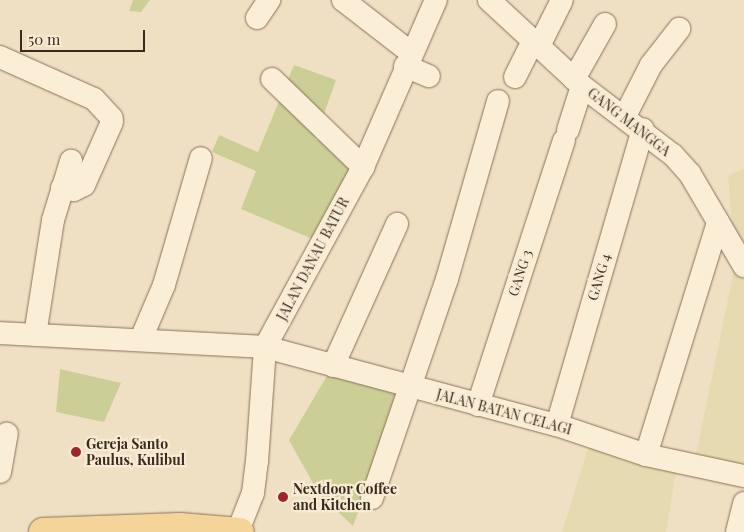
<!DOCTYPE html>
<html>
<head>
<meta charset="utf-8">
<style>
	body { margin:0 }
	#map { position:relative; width:744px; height:532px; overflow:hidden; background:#f0e0c3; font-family:"Playfair Display",serif }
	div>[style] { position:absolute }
	.farmland>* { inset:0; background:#e6dbb0 }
	.green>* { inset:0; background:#cbcf96 }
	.roads { filter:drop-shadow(0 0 1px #8b7159) drop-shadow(0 0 1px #8b7159) }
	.minor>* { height:22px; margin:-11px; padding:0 11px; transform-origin:11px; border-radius:11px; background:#faeed6 }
	.major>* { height:28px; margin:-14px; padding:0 14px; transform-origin:14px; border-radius:14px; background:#f5d499 }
	.dots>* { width:14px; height:14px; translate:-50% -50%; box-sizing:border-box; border:2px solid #f7ebd3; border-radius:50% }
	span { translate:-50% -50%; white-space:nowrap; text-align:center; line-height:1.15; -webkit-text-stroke:4.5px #f7ebd3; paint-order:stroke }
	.street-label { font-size:14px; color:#3a2a1d }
	.poi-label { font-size:14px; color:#3a2a1d; font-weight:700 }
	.left { translate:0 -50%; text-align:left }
	.scale { position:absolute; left:20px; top:30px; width:125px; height:22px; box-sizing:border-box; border:2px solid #3a2a1d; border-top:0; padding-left:6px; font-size:15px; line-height:18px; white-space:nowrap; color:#3a2a1d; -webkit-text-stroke:4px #f7ebd3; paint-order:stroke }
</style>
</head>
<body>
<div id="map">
	<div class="farmland">
		<div style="clip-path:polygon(744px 168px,744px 473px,694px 464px,735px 265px,728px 176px)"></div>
		<div style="clip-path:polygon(591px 438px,677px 467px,666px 532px,562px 532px)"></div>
	</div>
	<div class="green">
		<div style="clip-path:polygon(133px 0,150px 0,141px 12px,129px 11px)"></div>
		<div style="clip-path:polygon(294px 65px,336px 80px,315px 139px,358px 154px,327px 245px,241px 209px,256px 171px,212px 152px,219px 135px,258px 152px)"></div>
		<div style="clip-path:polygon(334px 364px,404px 386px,353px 526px,319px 494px,289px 440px)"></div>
		<div style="clip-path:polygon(60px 369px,121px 383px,104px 422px,56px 412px)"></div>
	</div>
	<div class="roads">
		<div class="minor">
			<div style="left:343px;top:0;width:85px;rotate:37.8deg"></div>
			<div style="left:489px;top:0;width:127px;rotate:42.8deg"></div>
			<div style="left:582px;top:86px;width:114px;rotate:37.2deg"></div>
			<div style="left:673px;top:155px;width:25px;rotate:48deg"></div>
			<div style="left:690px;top:174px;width:107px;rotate:59.6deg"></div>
			<div style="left:257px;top:18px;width:22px;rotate:-56deg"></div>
			<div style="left:539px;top:46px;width:51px;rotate:-63.4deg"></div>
			<div style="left:0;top:57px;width:103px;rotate:24.1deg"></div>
			<div style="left:94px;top:99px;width:26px;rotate:47deg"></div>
			<div style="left:405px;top:66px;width:26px;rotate:23deg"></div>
			<div style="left:515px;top:77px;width:40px;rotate:-63.4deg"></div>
			<div style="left:272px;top:79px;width:127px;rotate:44deg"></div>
			<div style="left:574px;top:79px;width:63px;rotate:-60.6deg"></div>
			<div style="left:625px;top:116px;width:57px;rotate:-63deg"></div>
			<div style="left:651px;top:65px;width:46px;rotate:-52.1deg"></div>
			<div style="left:568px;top:130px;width:46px;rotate:-72.3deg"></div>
			<div style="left:62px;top:188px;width:12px;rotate:9deg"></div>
			<div style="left:74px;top:190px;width:11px;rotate:-27deg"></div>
			<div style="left:84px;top:185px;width:69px;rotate:-66deg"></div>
			<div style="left:0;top:333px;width:265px;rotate:3deg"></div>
			<div style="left:265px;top:347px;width:302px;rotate:15deg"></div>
			<div style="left:557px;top:425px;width:94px;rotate:18.6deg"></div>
			<div style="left:646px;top:455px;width:100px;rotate:12.1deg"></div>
			<div style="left:35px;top:335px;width:116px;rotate:-81.1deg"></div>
			<div style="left:53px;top:220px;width:62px;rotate:-73deg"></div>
			<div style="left:141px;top:339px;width:59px;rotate:-66.9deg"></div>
			<div style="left:164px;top:285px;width:132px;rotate:-73.8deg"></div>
			<div style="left:333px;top:366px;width:156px;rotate:-65.7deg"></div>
			<div style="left:478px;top:405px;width:278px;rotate:-72deg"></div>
			<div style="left:557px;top:425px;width:308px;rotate:-73.8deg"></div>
			<div style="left:646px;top:455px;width:244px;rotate:-72.8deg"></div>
			<div style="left:0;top:472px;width:39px;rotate:-80deg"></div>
			<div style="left:372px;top:498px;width:231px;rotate:-71.1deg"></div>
			<div style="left:447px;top:279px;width:185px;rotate:-74deg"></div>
			<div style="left:238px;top:531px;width:41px;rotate:-68.5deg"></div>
			<div style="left:253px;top:493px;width:31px;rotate:-83deg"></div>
			<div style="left:257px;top:462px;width:115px;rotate:-86deg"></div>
			<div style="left:265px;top:347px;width:205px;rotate:-61.4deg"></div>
			<div style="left:363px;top:167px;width:182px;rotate:-66.4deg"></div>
			<div style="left:737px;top:532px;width:30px;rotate:-76deg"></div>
		</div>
		<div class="major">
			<div style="left:43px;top:532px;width:137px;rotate:-2.1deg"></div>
			<div style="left:180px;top:527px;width:60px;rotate:4.8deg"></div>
		</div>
	</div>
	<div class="dots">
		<div style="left:76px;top:452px;background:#9d262c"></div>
		<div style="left:283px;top:497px;background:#9d262c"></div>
	</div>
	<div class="street-label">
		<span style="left:629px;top:122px;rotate:38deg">GANG MANGGA</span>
		<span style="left:313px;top:259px;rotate:-62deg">JALAN DANAU BATUR</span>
		<span style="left:520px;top:273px;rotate:-72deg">GANG 3</span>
		<span style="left:599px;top:277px;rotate:-73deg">GANG 4</span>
		<span style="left:504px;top:412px;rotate:15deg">JALAN BATAN CELAGI</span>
	</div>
	<div class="poi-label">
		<span class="left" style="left:86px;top:452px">Gereja Santo<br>Paulus, Kulibul</span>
		<span class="left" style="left:293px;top:497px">Nextdoor Coffee<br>and Kitchen</span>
	</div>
	<div class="scale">50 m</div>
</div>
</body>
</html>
